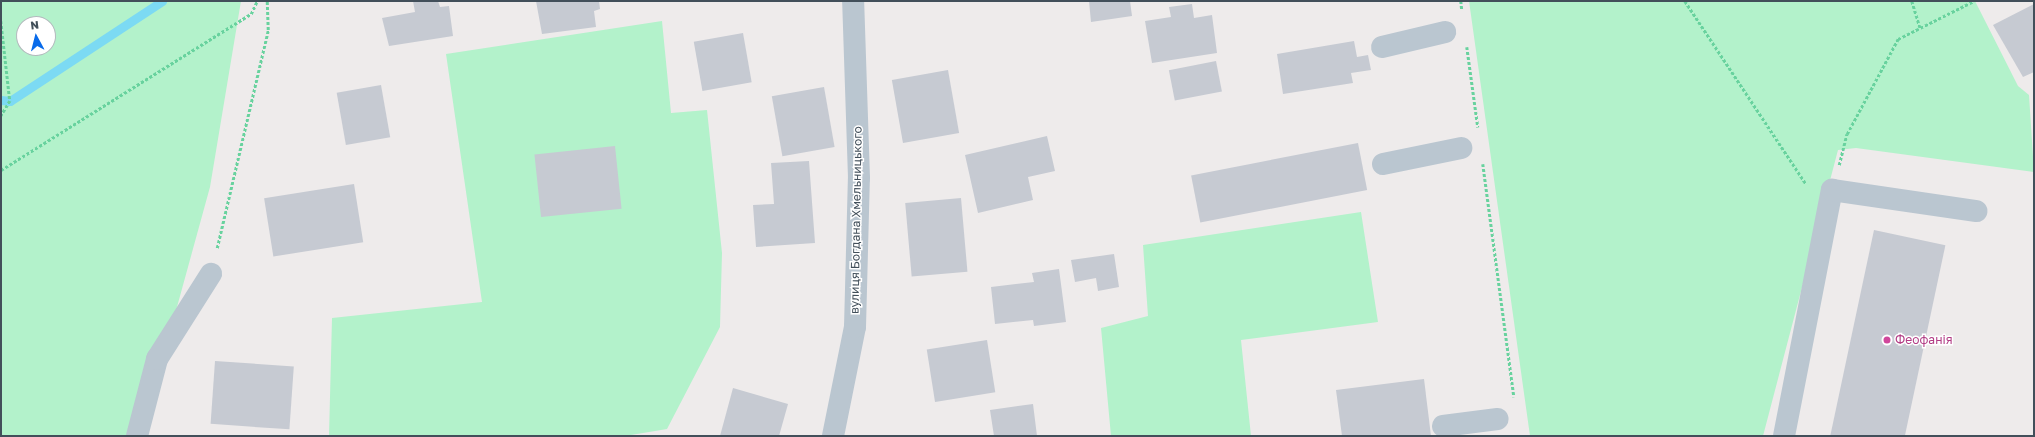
<!DOCTYPE html>
<html>
<head>
<meta charset="utf-8">
<style>
	body { margin:0 }
	#map { position:relative; width:2035px; height:437px; overflow:hidden; background:#eeebeb; font-family:"Golos Text",sans-serif }
	div>[style] { position:absolute }
	.green>* { inset:0; background:#b3f2cb }
	.stream>* { height:9px; margin:-4.5px; padding:0 4.5px; transform-origin:4.5px; border-radius:4.5px; background:#7cdaf3 }
	.building>* { inset:0; background:#c6cad2; transform-origin:0 0 }
	.path>* { height:2.5px; margin-top:-1.25px; transform-origin:0; background:repeating-linear-gradient(90deg,#68d29e 0 3px,transparent 0 5px) }
	.minor>* { height:22px; margin:-11px; padding:0 11px; transform-origin:11px; border-radius:11px; background:#bac6d0 }
	.dots>* { width:11px; height:11px; translate:-50% -50%; box-sizing:border-box; border:2px solid #fff; border-radius:50% }
	span { translate:-50% -50%; white-space:nowrap; text-align:center; line-height:1.15; -webkit-text-stroke:3px #fff; paint-order:stroke }
	.street-label { font-size:12px; color:#424f5a }
	.hotel-label { font-size:12px; color:#b23c85 }
	.left { translate:0 -50%; text-align:left }
	.frame { position:absolute; inset:0; border:2px solid #424f5a; pointer-events:none }
	.north { position:absolute; left:16px; top:16px; width:40px; height:40px; box-sizing:border-box; background:#fff; border:1px solid #b3b9bd; border-radius:50%; rotate:353deg; font-size:11px; font-weight:700; line-height:16px; text-align:center; color:#424f5a }
	.north::after { content:''; display:block; margin:auto; width:14px; height:18px; background:#096bea; clip-path:polygon(50% 0,100% 100%,50% 72%,0 100%) }
</style>
</head>
<body>
<div id="map">
	<div class="green">
		<div style="clip-path:polygon(evenodd,1px 1px,241px 1px,210px 187px,144px 427px,145px 436px,1px 436px,1px 1px,24px 24px,48px 24px,48px 48px,24px 48px,24px 24px)"></div>
		<div style="clip-path:polygon(1469px 1px,1975px 1px,2018px 86px,2029px 95px,2034px 172px,1856px 148px,1838px 150px,1763px 436px,1530px 436px)"></div>
		<div style="clip-path:polygon(662px 21px,671px 113px,707px 110px,722px 253px,720px 327px,667px 429px,625px 436px,329px 436px,332px 318px,482px 302px,446px 54px)"></div>
		<div style="clip-path:polygon(1361px 212px,1378px 322px,1241px 340px,1251px 436px,1111px 436px,1101px 328px,1148px 316px,1143px 245px)"></div>
	</div>
	<div class="stream">
		<div style="left:1px;top:100px;width:9px;rotate:6deg"></div>
		<div style="left:10px;top:101px;width:182px;rotate:-33.3deg"></div>
	</div>
	<div class="building">
		<div style="clip-path:polygon(413px 1px,438px 1px,440px 7px,449px 6px,453px 36px,389px 46px,382px 18px,415px 12px)"></div>
		<div style="clip-path:polygon(536px 1px,599px 1px,600px 9px,594px 11px,596px 27px,542px 34px)"></div>
		<div style="clip-path:polygon(1089px 1px,1130px 1px,1132px 16px,1091px 22px)"></div>
		<div style="clip-path:polygon(1192px 4px,1194px 18px,1212px 15px,1217px 53px,1152px 63px,1145px 21px,1171px 17px,1169px 7px)"></div>
		<div style="clip-path:polygon(2034px 4px,2034px 72px,2023px 77px,1993px 25px)"></div>
		<div style="left:743px;top:33px;width:50px;height:50px;rotate:80deg"></div>
		<div style="clip-path:polygon(1354px 41px,1357px 57px,1368px 55px,1371px 70px,1351px 73px,1353px 83px,1283px 94px,1277px 54px)"></div>
		<div style="left:1216px;top:61px;width:31px;height:48px;rotate:79deg"></div>
		<div style="left:948px;top:70px;width:64px;height:57px;rotate:80deg"></div>
		<div style="left:381px;top:85px;width:53px;height:45px;rotate:80deg"></div>
		<div style="left:824px;top:87px;width:61px;height:53px;rotate:80deg"></div>
		<div style="clip-path:polygon(1047px 136px,1055px 171px,1028px 177px,1033px 200px,978px 213px,965px 155px)"></div>
		<div style="left:1358px;top:143px;width:48px;height:170px;rotate:79deg"></div>
		<div style="left:615px;top:146px;width:63px;height:81px;rotate:84deg"></div>
		<div style="clip-path:polygon(809px 161px,815px 243px,756px 247px,753px 205px,774px 204px,771px 163px)"></div>
		<div style="left:354px;top:184px;width:59px;height:91px;rotate:81deg"></div>
		<div style="left:961px;top:198px;width:74px;height:56px;rotate:85deg"></div>
		<div style="left:1874px;top:230px;width:73px;height:211px;rotate:12deg"></div>
		<div style="clip-path:polygon(1114px 254px,1119px 287px,1098px 291px,1096px 278px,1075px 282px,1071px 260px)"></div>
		<div style="clip-path:polygon(1059px 269px,1066px 322px,1034px 326px,1033px 320px,995px 324px,991px 287px,1034px 282px,1032px 273px)"></div>
		<div style="left:987px;top:340px;width:53px;height:61px;rotate:81deg"></div>
		<div style="left:215px;top:361px;width:79px;height:63px;rotate:4deg"></div>
		<div style="clip-path:polygon(1424px 379px,1431px 436px,1342px 436px,1336px 390px)"></div>
		<div style="clip-path:polygon(733px 388px,788px 404px,779px 436px,720px 436px)"></div>
		<div style="clip-path:polygon(1033px 404px,1037px 436px,994px 436px,990px 410px)"></div>
	</div>
	<div class="path">
		<div style="left:1461px;top:1px;width:9px;rotate:84deg"></div>
		<div style="left:1685px;top:1px;width:219px;rotate:56.5deg"></div>
		<div style="left:1912px;top:1px;width:28px;rotate:73deg"></div>
		<div style="left:1px;top:21px;width:81px;rotate:83.6deg"></div>
		<div style="left:10px;top:101px;width:17px;rotate:121deg"></div>
		<div style="left:1467px;top:47px;width:81px;rotate:82.2deg"></div>
		<div style="left:1483px;top:164px;width:235px;rotate:82.4deg"></div>
		<div style="left:1839px;top:165px;width:32px;rotate:-76deg"></div>
		<div style="left:1847px;top:134px;width:108px;rotate:-61.8deg"></div>
		<div style="left:1898px;top:39px;width:85px;rotate:-26.6deg"></div>
		<div style="left:1px;top:170px;width:295px;rotate:-32deg"></div>
		<div style="left:251px;top:14px;width:14px;rotate:-65deg"></div>
		<div style="left:217px;top:248px;width:224px;rotate:-76.8deg"></div>
		<div style="left:268px;top:30px;width:29px;rotate:-92deg"></div>
	</div>
	<div class="minor">
		<div style="left:1382px;top:47px;width:65px;rotate:-13.4deg"></div>
		<div style="left:1383px;top:164px;width:80px;rotate:-11.6deg"></div>
		<div style="left:1443px;top:426px;width:55px;rotate:-7.3deg"></div>
		<div style="left:137px;top:436px;width:80px;rotate:-75.4deg"></div>
		<div style="left:157px;top:359px;width:101px;rotate:-57.6deg"></div>
		<div style="left:833px;top:436px;width:111px;rotate:-78.6deg"></div>
		<div style="left:855px;top:327px;width:149px;rotate:-88.5deg"></div>
		<div style="left:859px;top:178px;width:177px;rotate:-91.9deg"></div>
		<div style="left:1784px;top:436px;width:251px;rotate:-79deg"></div>
		<div style="left:1832px;top:190px;width:146px;rotate:8.3deg"></div>
	</div>
	<div class="dots">
		<div style="left:1887px;top:340px;background:#d1479c"></div>
	</div>
	<div class="street-label">
		<span style="left:856px;top:220px;rotate:-89deg">вулиця Богдана Хмельницького</span>
	</div>
	<div class="hotel-label">
		<span class="left" style="left:1895px;top:340px">Феофанія</span>
	</div>
	<div class="frame"></div>
	<div class="north">N</div>
</div>
</body>
</html>
